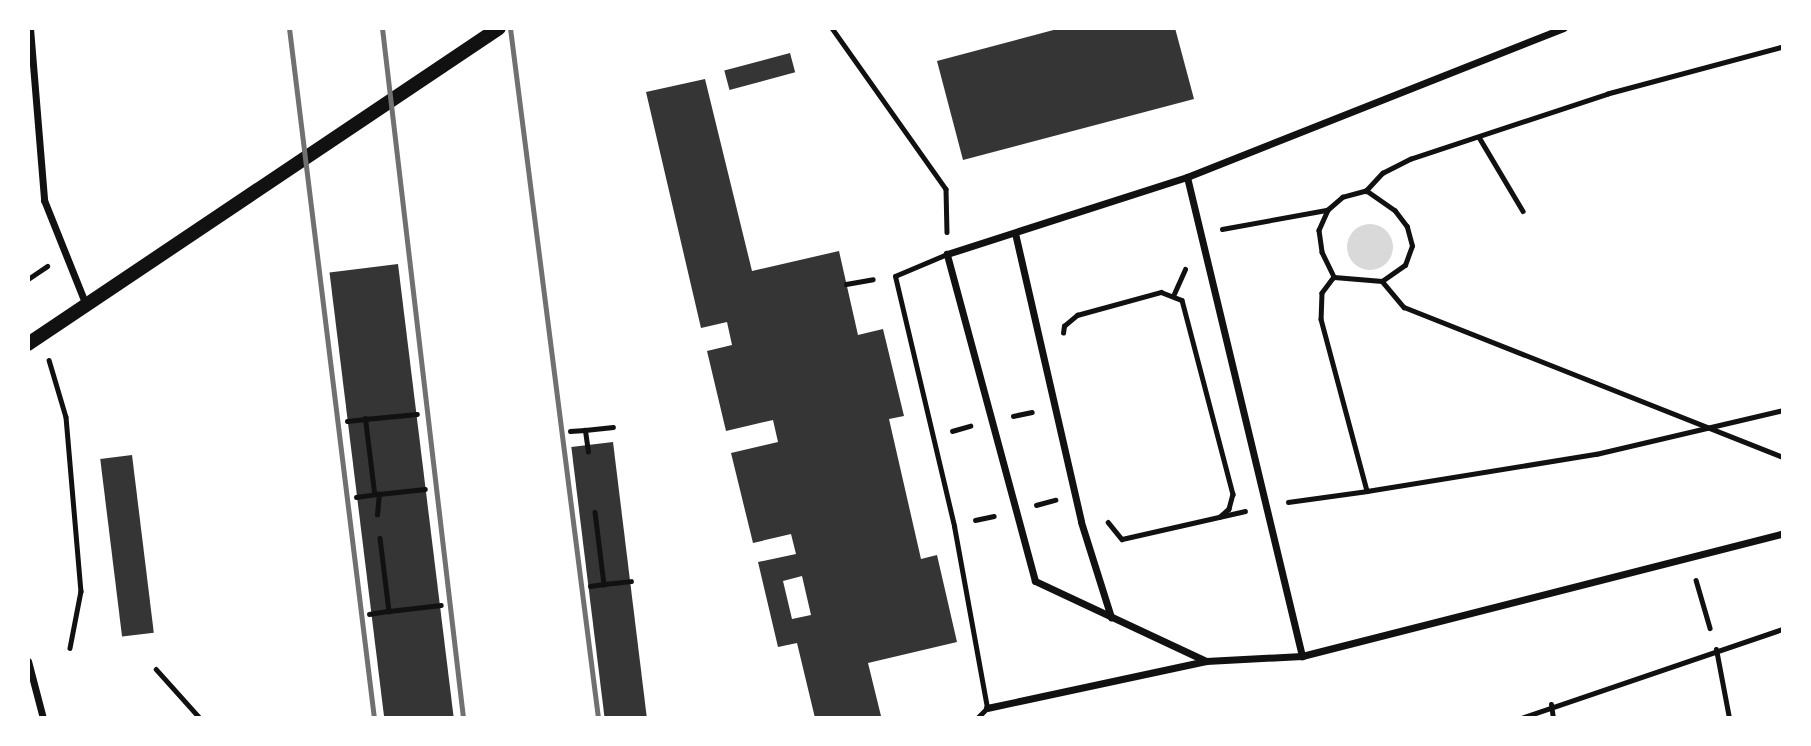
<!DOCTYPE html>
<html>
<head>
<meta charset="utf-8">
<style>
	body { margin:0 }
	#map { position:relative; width:1811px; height:746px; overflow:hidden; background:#fff; font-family:"Sofia Sans Condensed",sans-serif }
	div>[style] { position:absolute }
	.water>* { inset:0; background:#d9d9d9 }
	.round { border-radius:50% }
	.building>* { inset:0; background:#353535; transform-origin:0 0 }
	.path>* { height:4.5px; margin:-2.25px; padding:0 2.25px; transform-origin:2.25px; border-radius:2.25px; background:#111 }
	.service>* { height:5px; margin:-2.5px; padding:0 2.5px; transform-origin:2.5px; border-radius:2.5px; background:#111 }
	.minor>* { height:7px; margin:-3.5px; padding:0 3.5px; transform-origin:3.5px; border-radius:3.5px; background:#111 }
	.secondary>* { height:14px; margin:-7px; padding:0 7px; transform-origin:7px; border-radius:7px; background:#111 }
	.rail>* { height:5px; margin:-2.5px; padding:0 2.5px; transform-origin:2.5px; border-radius:2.5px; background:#707070 }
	span { translate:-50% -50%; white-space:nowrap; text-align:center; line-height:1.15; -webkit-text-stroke:7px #fff; paint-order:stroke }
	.frame { position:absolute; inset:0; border:30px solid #fff; pointer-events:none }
</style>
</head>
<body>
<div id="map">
	<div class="water">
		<div class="round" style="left:1347px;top:224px;width:46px;height:46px"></div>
	</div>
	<div class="building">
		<div style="clip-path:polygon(1061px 28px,1175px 28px,1194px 99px,963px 160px,937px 61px)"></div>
		<div style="left:790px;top:53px;width:20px;height:68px;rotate:75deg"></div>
		<div style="clip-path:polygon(evenodd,705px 79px,752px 271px,839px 251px,858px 335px,883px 329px,904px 416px,889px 419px,921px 559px,937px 555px,957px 642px,868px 663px,881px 716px,815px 718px,797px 643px,778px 647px,758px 562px,796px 554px,791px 534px,753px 543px,731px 453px,778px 442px,773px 420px,726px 431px,707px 351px,732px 345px,727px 322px,701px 328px,646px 92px,705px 79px,802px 576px,811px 615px,792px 619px,783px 581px,802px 576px)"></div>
		<div style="left:398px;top:264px;width:458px;height:69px;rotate:83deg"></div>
		<div style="left:613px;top:442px;width:278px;height:42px;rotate:83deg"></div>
		<div style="left:132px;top:455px;width:179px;height:32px;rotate:83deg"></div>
	</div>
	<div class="path">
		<div style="left:832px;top:28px;width:197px;rotate:54.7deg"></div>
		<div style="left:946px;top:189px;width:43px;rotate:88.7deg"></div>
		<div style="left:1783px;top:47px;width:181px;rotate:165deg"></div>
		<div style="left:1608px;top:94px;width:207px;rotate:161.7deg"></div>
		<div style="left:1411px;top:159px;width:31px;rotate:153deg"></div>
		<div style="left:1383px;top:173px;width:25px;rotate:133deg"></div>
		<div style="left:1366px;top:191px;width:24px;rotate:165deg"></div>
		<div style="left:1343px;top:197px;width:20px;rotate:139deg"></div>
		<div style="left:1328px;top:210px;width:22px;rotate:114deg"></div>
		<div style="left:1319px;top:230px;width:22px;rotate:82deg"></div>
		<div style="left:1322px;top:252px;width:28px;rotate:64deg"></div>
		<div style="left:1334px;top:277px;width:20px;rotate:127deg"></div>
		<div style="left:1322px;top:293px;width:26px;rotate:92deg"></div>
		<div style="left:1321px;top:319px;width:178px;rotate:75deg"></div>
		<div style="left:1367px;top:491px;width:232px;rotate:-9.2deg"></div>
		<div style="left:1596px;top:454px;width:192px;rotate:-13.2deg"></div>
		<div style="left:1479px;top:137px;width:86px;rotate:59.3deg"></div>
		<div style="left:1222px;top:229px;width:107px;rotate:-10.3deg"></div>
		<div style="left:1334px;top:277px;width:48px;rotate:4.8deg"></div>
		<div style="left:1382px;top:281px;width:28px;rotate:-35deg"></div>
		<div style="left:1405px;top:265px;width:20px;rotate:-70deg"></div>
		<div style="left:1412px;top:246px;width:20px;rotate:-105deg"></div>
		<div style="left:1407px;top:227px;width:20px;rotate:-127deg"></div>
		<div style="left:1395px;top:211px;width:35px;rotate:-145deg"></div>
		<div style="left:28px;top:279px;width:23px;rotate:-34deg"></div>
		<div style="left:1382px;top:281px;width:34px;rotate:50deg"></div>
		<div style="left:1404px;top:307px;width:408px;rotate:21.6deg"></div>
		<div style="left:846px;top:284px;width:27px;rotate:-10deg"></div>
		<div style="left:1174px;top:294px;width:27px;rotate:-66deg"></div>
		<div style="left:1063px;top:333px;width:7px;rotate:-82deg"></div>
		<div style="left:1064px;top:326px;width:17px;rotate:-40deg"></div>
		<div style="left:1077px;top:315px;width:87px;rotate:-15.3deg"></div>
		<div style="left:1161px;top:292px;width:22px;rotate:21deg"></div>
		<div style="left:1182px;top:300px;width:201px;rotate:75.3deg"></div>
		<div style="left:1233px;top:494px;width:16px;rotate:105deg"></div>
		<div style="left:1229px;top:509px;width:12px;rotate:138deg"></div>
		<div style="left:49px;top:360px;width:59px;rotate:73.4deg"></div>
		<div style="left:66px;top:417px;width:175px;rotate:85.1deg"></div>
		<div style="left:81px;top:591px;width:58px;rotate:100.9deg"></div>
		<div style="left:1013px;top:416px;width:19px;rotate:-12deg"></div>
		<div style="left:347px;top:421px;width:18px;rotate:-6deg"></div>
		<div style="left:570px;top:431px;width:15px;rotate:-4deg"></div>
		<div style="left:952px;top:431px;width:19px;rotate:-16deg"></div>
		<div style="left:588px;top:452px;width:22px;rotate:-98deg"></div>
		<div style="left:585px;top:430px;width:28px;rotate:-6deg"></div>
		<div style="left:374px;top:492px;width:74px;rotate:-97deg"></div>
		<div style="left:365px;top:419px;width:52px;rotate:-5.5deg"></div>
		<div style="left:356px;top:497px;width:22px;rotate:-8deg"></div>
		<div style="left:1288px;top:502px;width:80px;rotate:-7.9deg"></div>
		<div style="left:1036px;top:505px;width:20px;rotate:-15deg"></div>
		<div style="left:595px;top:512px;width:73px;rotate:82.9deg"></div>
		<div style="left:604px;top:584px;width:27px;rotate:-6deg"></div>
		<div style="left:377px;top:515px;width:21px;rotate:-85deg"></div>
		<div style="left:379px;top:494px;width:46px;rotate:-6.2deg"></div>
		<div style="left:975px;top:520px;width:19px;rotate:-12deg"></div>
		<div style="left:1108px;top:522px;width:22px;rotate:51deg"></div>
		<div style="left:1122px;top:539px;width:126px;rotate:-12.8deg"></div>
		<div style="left:380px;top:538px;width:74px;rotate:83deg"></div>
		<div style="left:389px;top:611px;width:52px;rotate:-6.6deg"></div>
		<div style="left:1696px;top:580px;width:50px;rotate:73.7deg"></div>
		<div style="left:590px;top:586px;width:14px;rotate:-8deg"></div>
		<div style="left:369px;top:614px;width:20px;rotate:-9deg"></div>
		<div style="left:156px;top:669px;width:66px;rotate:48.1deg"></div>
	</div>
	<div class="service">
		<div style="left:947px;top:254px;width:56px;rotate:157.1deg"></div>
		<div style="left:895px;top:276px;width:257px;rotate:76.7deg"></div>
		<div style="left:954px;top:526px;width:185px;rotate:79.7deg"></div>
		<div style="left:987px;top:708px;width:14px;rotate:135deg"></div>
		<div style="left:1716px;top:649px;width:70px;rotate:79.3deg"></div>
		<div style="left:1551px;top:704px;width:14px;rotate:82deg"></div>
		<div style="left:1521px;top:718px;width:277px;rotate:-18.8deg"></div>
	</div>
	<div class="minor">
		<div style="left:30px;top:28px;width:173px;rotate:85.3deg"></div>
		<div style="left:44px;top:200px;width:113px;rotate:68.2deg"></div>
		<div style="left:1187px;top:177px;width:493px;rotate:76.5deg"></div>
		<div style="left:1015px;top:233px;width:296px;rotate:77.1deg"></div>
		<div style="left:1081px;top:522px;width:100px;rotate:72.5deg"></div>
		<div style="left:28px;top:661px;width:59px;rotate:75.3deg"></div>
		<div style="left:1206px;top:661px;width:189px;rotate:-154.9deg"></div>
		<div style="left:1035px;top:581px;width:339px;rotate:-105.1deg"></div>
		<div style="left:947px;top:254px;width:252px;rotate:-17.8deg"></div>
		<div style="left:1187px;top:177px;width:405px;rotate:-21.6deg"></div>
		<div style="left:987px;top:708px;width:224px;rotate:-12.1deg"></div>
		<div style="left:1206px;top:661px;width:96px;rotate:-3deg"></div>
		<div style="left:1302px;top:656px;width:496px;rotate:-14.3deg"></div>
	</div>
	<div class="secondary">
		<div style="left:28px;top:344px;width:567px;rotate:-33.86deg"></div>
	</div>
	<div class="rail">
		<div style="left:289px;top:28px;width:695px;rotate:82.98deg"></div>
		<div style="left:382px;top:28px;width:695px;rotate:83.3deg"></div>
		<div style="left:510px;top:28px;width:696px;rotate:82.73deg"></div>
	</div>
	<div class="frame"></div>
</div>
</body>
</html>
